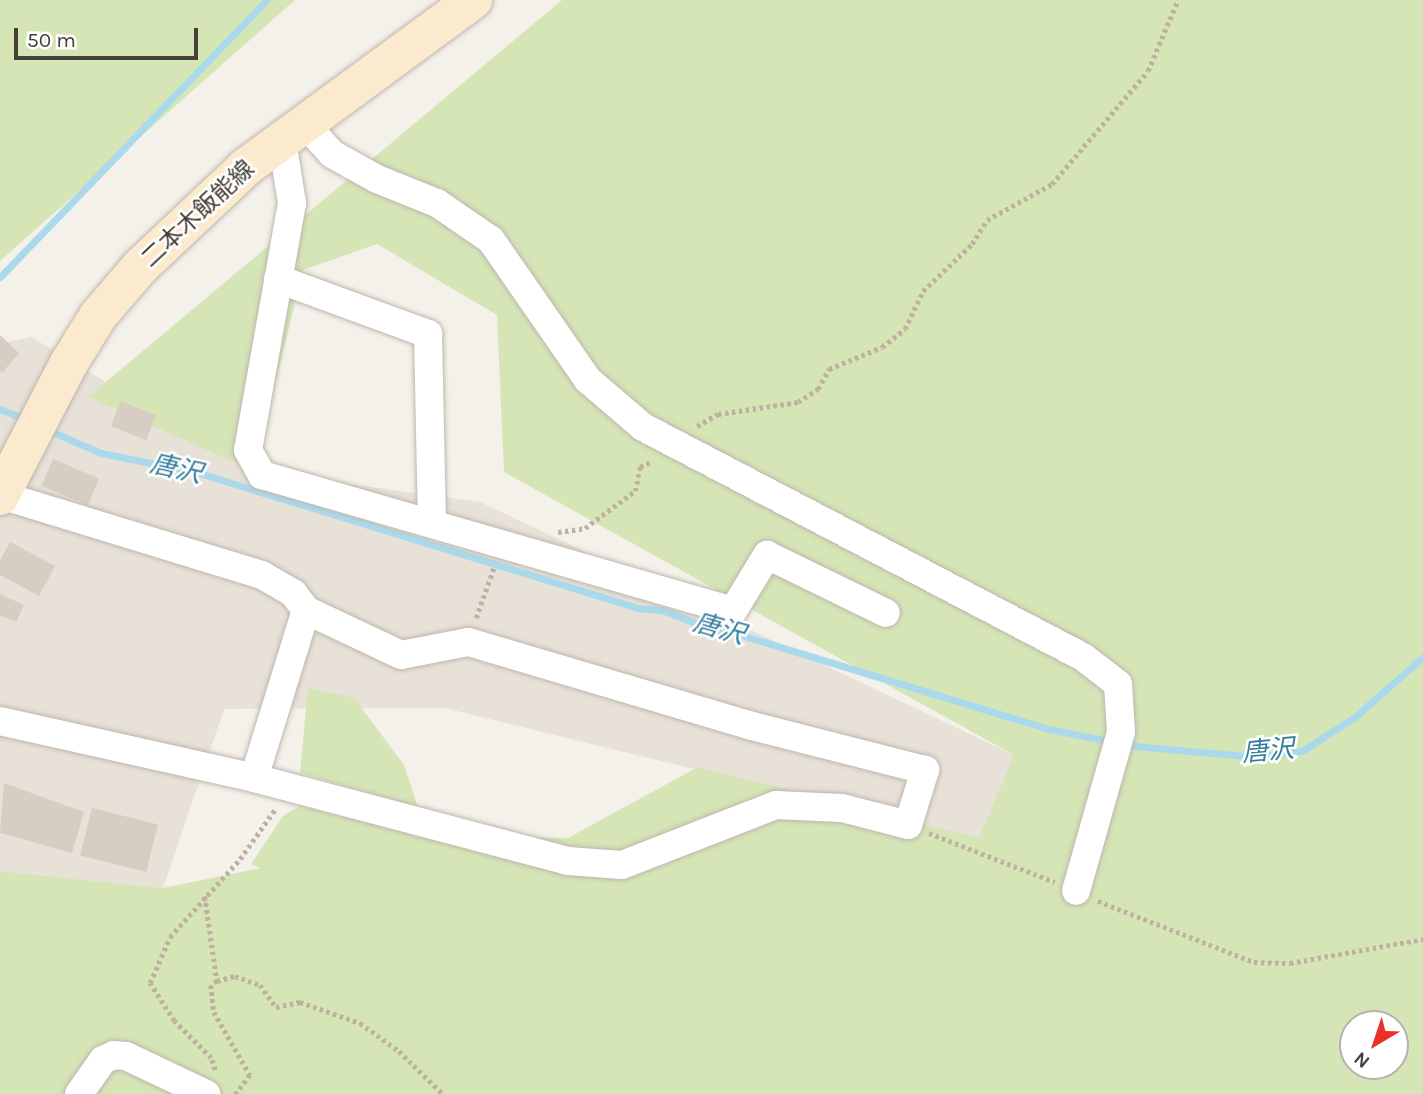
<!DOCTYPE html>
<html>
<head>
<meta charset="utf-8">
<style>
	body { margin:0 }
	#map { position:relative; width:1423px; height:1094px; overflow:hidden; background:#f4f0ea; font-family:Karla,"Noto Sans JP",sans-serif }
	div>[style] { position:absolute }
	.residential>* { inset:0; background:#e7e1d8 }
	.green>* { inset:0; background:#d5e5b6 }
	.stream>* { height:7px; margin:-3.5px; padding:0 3.5px; transform-origin:3.5px; border-radius:3.5px; background:#abd9ec }
	.building>* { inset:0; background:#d8cdc3; transform-origin:0 0 }
	.path>* { height:4.5px; margin-top:-2.25px; transform-origin:0; background:repeating-linear-gradient(90deg,#c0b09f 0 3.5px,transparent 0 7px) }
	.roads { filter:drop-shadow(0 0 2px #bfb6ad) drop-shadow(0 0 2px #bfb6ad) }
	.minor>* { height:28px; margin:-14px; padding:0 14px; transform-origin:14px; border-radius:14px; background:#fff }
	.secondary>* { height:38px; margin:-19px; padding:0 19px; transform-origin:19px; border-radius:19px; background:#fbeacd }
	span { translate:-50% -50%; white-space:nowrap; text-align:center; line-height:1.15; -webkit-text-stroke:5px #fff; paint-order:stroke }
	.street-label { font-size:24px; color:#474038 }
	.water-label { font-size:26px; color:#347d9d; font-style:italic }
	.north { position:absolute; left:1339px; top:1010px; width:70px; height:70px; box-sizing:border-box; background:#fff; border:2px solid #b5b3af; border-radius:50%; rotate:219deg; font-size:19px; font-weight:700; line-height:28px; text-align:center; color:#474038 }
	.north::after { content:''; display:block; margin:auto; width:24px; height:32px; background:#ec2f29; clip-path:polygon(50% 0,100% 100%,50% 72%,0 100%) }
	.scale { position:absolute; left:14px; top:28px; width:184px; height:32px; box-sizing:border-box; border:4px solid #474038; border-top:0; padding-left:9px; font-size:21px; line-height:24px; white-space:nowrap; color:#474038; -webkit-text-stroke:5px #fff; paint-order:stroke }
</style>
</head>
<body>
<div id="map">
	<div class="residential">
		<div style="clip-path:polygon(31px 337px,254px 471px,480px 502px,1014px 755px,979px 839px,445px 708px,224px 709px,163px 888px,0 871px,0 344px)"></div>
	</div>
	<div class="green">
		<div style="clip-path:polygon(0 0,295px 0,0 261px)"></div>
		<div style="clip-path:polygon(evenodd,562px 0,1423px 0,1423px 1094px,0 1094px,0 871px,163px 888px,261px 868px,251px 864px,283px 816px,300px 806px,417px 835px,568px 838px,698px 767px,979px 838px,1014px 755px,504px 472px,497px 315px,377px 244px,303px 270px,254px 471px,88px 397px,562px 0,1353px 1024px,1395px 1024px,1395px 1066px,1353px 1066px,1353px 1024px)"></div>
		<div style="clip-path:polygon(308px 688px,354px 698px,404px 765px,418px 807px,300px 773px)"></div>
	</div>
	<div class="stream">
		<div style="left:0;top:277px;width:385px;rotate:-46.1deg"></div>
		<div style="left:0;top:409px;width:27px;rotate:22deg"></div>
		<div style="left:46px;top:429px;width:60px;rotate:23.6deg"></div>
		<div style="left:101px;top:453px;width:100px;rotate:11.5deg"></div>
		<div style="left:199px;top:473px;width:458px;rotate:17.1deg"></div>
		<div style="left:637px;top:608px;width:25px;rotate:5deg"></div>
		<div style="left:662px;top:610px;width:55px;rotate:21.4deg"></div>
		<div style="left:713px;top:630px;width:15px;rotate:4deg"></div>
		<div style="left:728px;top:631px;width:336px;rotate:17deg"></div>
		<div style="left:1049px;top:729px;width:65px;rotate:11.5deg"></div>
		<div style="left:1124px;top:745px;width:132px;rotate:5.2deg"></div>
		<div style="left:1255px;top:757px;width:47px;rotate:-7.3deg"></div>
		<div style="left:1302px;top:751px;width:64px;rotate:-32.9deg"></div>
		<div style="left:1356px;top:716px;width:89px;rotate:-41.4deg"></div>
	</div>
	<div class="building">
		<div style="clip-path:polygon(0 335px,19px 353px,2px 373px,0 371px)"></div>
		<div style="left:121px;top:401px;width:38px;height:27px;rotate:22deg"></div>
		<div style="left:53px;top:459px;width:50px;height:29px;rotate:23deg"></div>
		<div style="clip-path:polygon(10px 542px,55px 566px,39px 596px,0 575px,0 560px)"></div>
		<div style="clip-path:polygon(0 594px,24px 605px,16px 622px,0 615px)"></div>
		<div style="clip-path:polygon(4px 783px,84px 812px,72px 853px,0 833px)"></div>
		<div style="left:92px;top:808px;width:68px;height:49px;rotate:14deg"></div>
	</div>
	<div class="path">
		<div style="left:697px;top:426px;width:24px;rotate:-30deg"></div>
		<div style="left:718px;top:414px;width:81px;rotate:-8.5deg"></div>
		<div style="left:798px;top:402px;width:24px;rotate:-33deg"></div>
		<div style="left:818px;top:389px;width:23px;rotate:-61deg"></div>
		<div style="left:829px;top:369px;width:57px;rotate:-22.5deg"></div>
		<div style="left:882px;top:347px;width:29px;rotate:-38deg"></div>
		<div style="left:905px;top:329px;width:42px;rotate:-64.7deg"></div>
		<div style="left:923px;top:291px;width:68px;rotate:-43.8deg"></div>
		<div style="left:972px;top:244px;width:28px;rotate:-58deg"></div>
		<div style="left:987px;top:220px;width:74px;rotate:-29deg"></div>
		<div style="left:1052px;top:184px;width:148px;rotate:-49.7deg"></div>
		<div style="left:1148px;top:71px;width:77px;rotate:-67.1deg"></div>
		<div style="left:558px;top:532px;width:27px;rotate:-8deg"></div>
		<div style="left:585px;top:528px;width:62px;rotate:-36.5deg"></div>
		<div style="left:635px;top:491px;width:25px;rotate:-78deg"></div>
		<div style="left:640px;top:467px;width:14px;rotate:-25deg"></div>
		<div style="left:476px;top:618px;width:54px;rotate:-70.6deg"></div>
		<div style="left:929px;top:833px;width:135px;rotate:21.3deg"></div>
		<div style="left:205px;top:896px;width:86px;rotate:82deg"></div>
		<div style="left:217px;top:981px;width:19px;rotate:-16deg"></div>
		<div style="left:235px;top:976px;width:27px;rotate:20deg"></div>
		<div style="left:260px;top:985px;width:27px;rotate:54deg"></div>
		<div style="left:276px;top:1007px;width:25px;rotate:-12deg"></div>
		<div style="left:300px;top:1002px;width:64px;rotate:19.3deg"></div>
		<div style="left:360px;top:1023px;width:48px;rotate:35.7deg"></div>
		<div style="left:399px;top:1051px;width:62px;rotate:44.3deg"></div>
		<div style="left:1098px;top:901px;width:168px;rotate:21.4deg"></div>
		<div style="left:1254px;top:962px;width:36px;rotate:2deg"></div>
		<div style="left:1290px;top:963px;width:135px;rotate:-10.2deg"></div>
		<div style="left:217px;top:981px;width:7px;rotate:146deg"></div>
		<div style="left:211px;top:985px;width:27px;rotate:84deg"></div>
		<div style="left:214px;top:1012px;width:73px;rotate:60.3deg"></div>
		<div style="left:250px;top:1075px;width:24px;rotate:126deg"></div>
		<div style="left:215px;top:1070px;width:13px;rotate:-108deg"></div>
		<div style="left:211px;top:1058px;width:52px;rotate:-135deg"></div>
		<div style="left:174px;top:1021px;width:45px;rotate:-122.3deg"></div>
		<div style="left:150px;top:983px;width:50px;rotate:-66.5deg"></div>
		<div style="left:170px;top:937px;width:105px;rotate:-48.1deg"></div>
		<div style="left:240px;top:859px;width:62px;rotate:-54.8deg"></div>
	</div>
	<div class="roads">
		<div class="minor">
			<div style="left:305px;top:124px;width:40px;rotate:48deg"></div>
			<div style="left:332px;top:154px;width:51px;rotate:29.1deg"></div>
			<div style="left:377px;top:179px;width:65px;rotate:21.8deg"></div>
			<div style="left:437px;top:203px;width:65px;rotate:34.4deg"></div>
			<div style="left:491px;top:240px;width:170px;rotate:55.3deg"></div>
			<div style="left:588px;top:380px;width:72px;rotate:40.5deg"></div>
			<div style="left:643px;top:427px;width:496px;rotate:27.6deg"></div>
			<div style="left:1083px;top:657px;width:44px;rotate:37.6deg"></div>
			<div style="left:1118px;top:684px;width:48px;rotate:86.4deg"></div>
			<div style="left:1121px;top:732px;width:165px;rotate:105.8deg"></div>
			<div style="left:282px;top:141px;width:63px;rotate:80.8deg"></div>
			<div style="left:292px;top:203px;width:251px;rotate:100.1deg"></div>
			<div style="left:248px;top:450px;width:29px;rotate:61deg"></div>
			<div style="left:262px;top:475px;width:490px;rotate:16.1deg"></div>
			<div style="left:733px;top:611px;width:66px;rotate:-58.7deg"></div>
			<div style="left:767px;top:555px;width:132px;rotate:26deg"></div>
			<div style="left:278px;top:279px;width:160px;rotate:20.1deg"></div>
			<div style="left:428px;top:334px;width:189px;rotate:88.8deg"></div>
			<div style="left:0;top:721px;width:260px;rotate:12.6deg"></div>
			<div style="left:254px;top:778px;width:325px;rotate:14.8deg"></div>
			<div style="left:568px;top:861px;width:54px;rotate:4.2deg"></div>
			<div style="left:622px;top:865px;width:165px;rotate:-21.3deg"></div>
			<div style="left:776px;top:805px;width:66px;rotate:2.6deg"></div>
			<div style="left:842px;top:808px;width:68px;rotate:14.4deg"></div>
			<div style="left:908px;top:825px;width:58px;rotate:-72.8deg"></div>
			<div style="left:925px;top:770px;width:179px;rotate:-165.7deg"></div>
			<div style="left:752px;top:726px;width:296px;rotate:-163.5deg"></div>
			<div style="left:468px;top:642px;width:68px;rotate:169deg"></div>
			<div style="left:401px;top:655px;width:105px;rotate:-154.7deg"></div>
			<div style="left:306px;top:610px;width:21px;rotate:-127deg"></div>
			<div style="left:293px;top:593px;width:36px;rotate:-150deg"></div>
			<div style="left:262px;top:575px;width:273px;rotate:-163deg"></div>
			<div style="left:254px;top:778px;width:176px;rotate:-72.8deg"></div>
			<div style="left:79px;top:1094px;width:42px;rotate:-54.8deg"></div>
			<div style="left:103px;top:1060px;width:12px;rotate:-24deg"></div>
			<div style="left:114px;top:1055px;width:12px;rotate:5deg"></div>
			<div style="left:126px;top:1056px;width:89px;rotate:25.4deg"></div>
		</div>
		<div class="secondary">
			<div style="left:0;top:496px;width:150px;rotate:-62.6deg"></div>
			<div style="left:69px;top:363px;width:55px;rotate:-58.3deg"></div>
			<div style="left:98px;top:316px;width:65px;rotate:-49.4deg"></div>
			<div style="left:140px;top:267px;width:146px;rotate:-43.3deg"></div>
			<div style="left:246px;top:167px;width:282px;rotate:-36.3deg"></div>
		</div>
	</div>
	<div class="street-label">
		<span style="left:198px;top:214px;rotate:-43deg">二本木飯能線</span>
	</div>
	<div class="water-label">
		<span style="left:176px;top:469px;rotate:13deg">唐沢</span>
		<span style="left:719px;top:629px;rotate:16deg">唐沢</span>
		<span style="left:1268px;top:751px;rotate:-5deg">唐沢</span>
	</div>
	<div class="north">N</div>
	<div class="scale">50 m</div>
</div>
</body>
</html>
